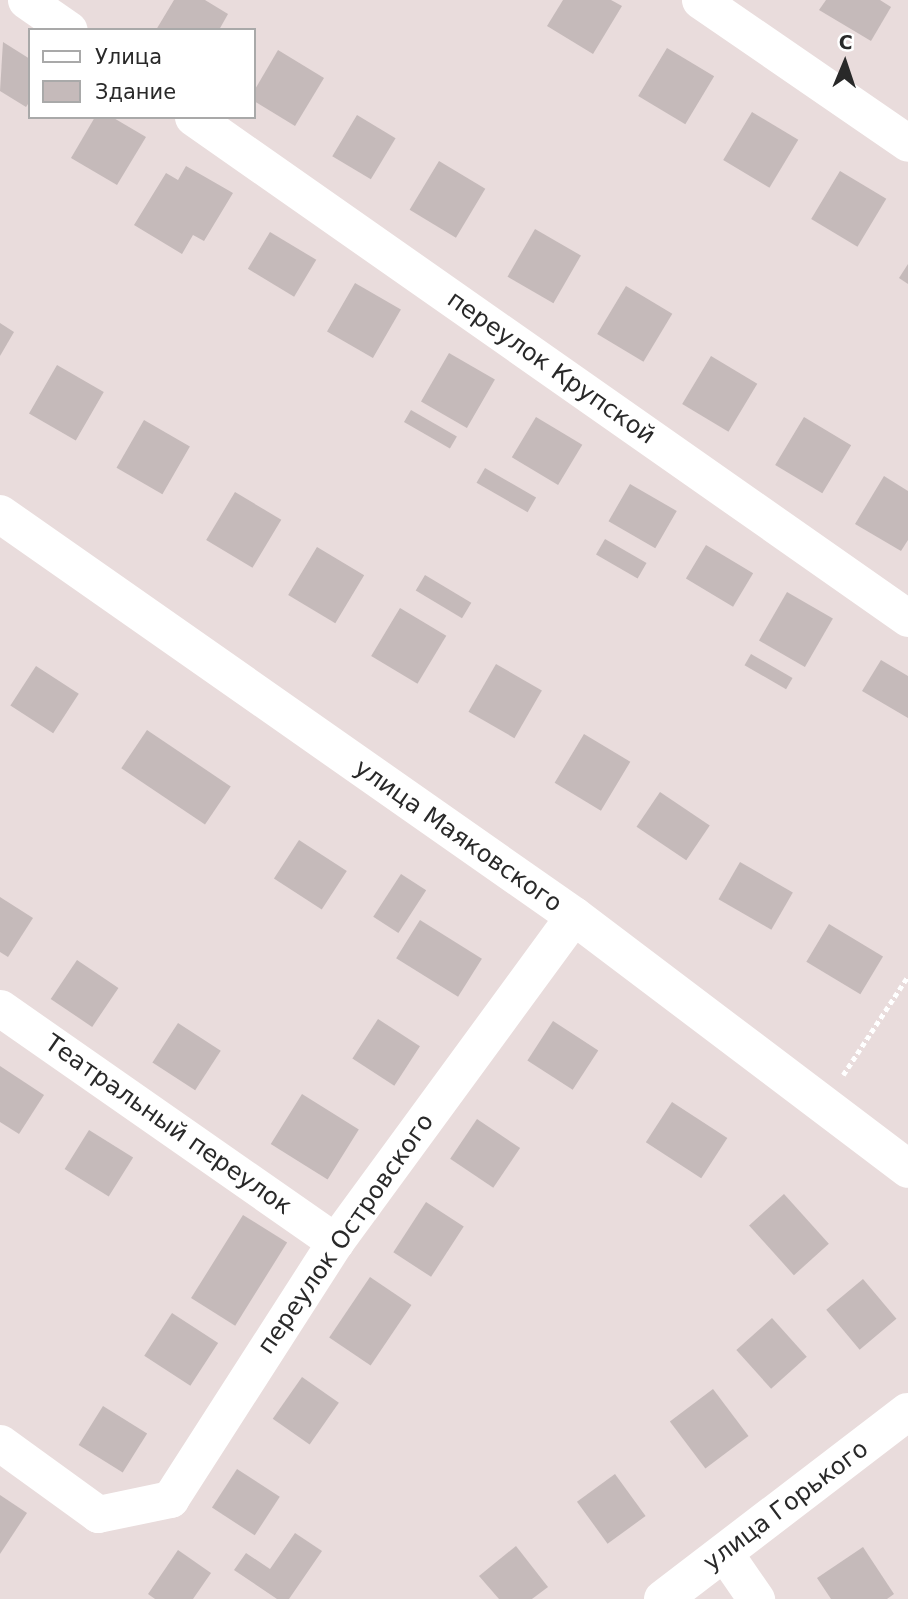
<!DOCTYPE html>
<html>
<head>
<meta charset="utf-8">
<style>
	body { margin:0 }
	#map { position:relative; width:908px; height:1599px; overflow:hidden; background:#e9dcdc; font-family:"DejaVu Sans",sans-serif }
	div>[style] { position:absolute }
	.building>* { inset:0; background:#c5baba; transform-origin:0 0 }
	.path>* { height:4.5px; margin-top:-2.25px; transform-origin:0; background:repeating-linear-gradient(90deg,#fff 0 5px,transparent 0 8.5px) }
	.street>* { height:37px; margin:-18.5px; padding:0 18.5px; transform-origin:18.5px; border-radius:18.5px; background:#fff }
	.secondary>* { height:38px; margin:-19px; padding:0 19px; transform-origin:19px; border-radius:19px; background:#fff }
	span { translate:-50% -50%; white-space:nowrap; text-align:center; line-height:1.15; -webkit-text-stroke:7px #fff; paint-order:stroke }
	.street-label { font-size:24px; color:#292929 }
	.legend { position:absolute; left:28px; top:28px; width:228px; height:91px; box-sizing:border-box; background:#fff; border:2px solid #a9a9a9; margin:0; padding:9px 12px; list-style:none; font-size:21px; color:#292929 }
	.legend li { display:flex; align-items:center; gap:14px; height:35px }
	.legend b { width:35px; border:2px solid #a9a9a9 }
	.north { position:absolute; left:810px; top:28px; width:70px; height:70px; -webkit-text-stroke:5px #fff; paint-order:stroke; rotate:2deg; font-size:19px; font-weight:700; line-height:28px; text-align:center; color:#292929 }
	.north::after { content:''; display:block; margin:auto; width:24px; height:32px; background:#292929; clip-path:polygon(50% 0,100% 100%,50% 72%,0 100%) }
</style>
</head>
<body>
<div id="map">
	<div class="building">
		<div style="clip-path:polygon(174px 0,205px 0,228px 14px,219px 30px,156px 30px)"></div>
		<div style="clip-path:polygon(563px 0,611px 0,622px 6px,593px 54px,547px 26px)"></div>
		<div style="clip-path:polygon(826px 0,880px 0,891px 7px,871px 41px,819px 10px)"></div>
		<div style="clip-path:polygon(3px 42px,30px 59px,30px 101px,26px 107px,0 91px)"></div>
		<div style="left:667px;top:48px;width:55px;height:56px;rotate:31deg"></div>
		<div style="clip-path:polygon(278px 50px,324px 78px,295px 126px,254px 101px,254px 91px)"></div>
		<div style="left:752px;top:112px;width:54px;height:56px;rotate:31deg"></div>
		<div style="left:357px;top:115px;width:45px;height:48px;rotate:31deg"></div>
		<div style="clip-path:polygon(95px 117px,112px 117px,146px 137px,117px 185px,71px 158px)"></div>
		<div style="left:439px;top:161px;width:54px;height:57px;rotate:31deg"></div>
		<div style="clip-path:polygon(186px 166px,233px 193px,204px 241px,193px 235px,182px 254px,134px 225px,166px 173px,178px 180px)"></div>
		<div style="left:840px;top:171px;width:54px;height:56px;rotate:31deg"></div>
		<div style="left:535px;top:229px;width:53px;height:55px;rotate:30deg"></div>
		<div style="left:270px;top:232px;width:54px;height:43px;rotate:31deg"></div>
		<div style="clip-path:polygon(908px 264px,908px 284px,899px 278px)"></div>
		<div style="left:355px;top:283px;width:53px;height:56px;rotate:30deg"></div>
		<div style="left:626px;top:286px;width:54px;height:56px;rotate:31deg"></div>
		<div style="clip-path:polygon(0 323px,14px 332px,0 356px)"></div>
		<div style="left:449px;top:353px;width:53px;height:56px;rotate:30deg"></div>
		<div style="left:711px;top:356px;width:54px;height:56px;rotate:31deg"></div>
		<div style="left:57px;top:365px;width:54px;height:56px;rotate:30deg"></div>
		<div style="left:411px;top:410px;width:53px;height:14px;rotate:30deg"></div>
		<div style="left:536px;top:417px;width:54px;height:47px;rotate:31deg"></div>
		<div style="left:804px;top:417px;width:55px;height:56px;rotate:31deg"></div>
		<div style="left:144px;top:420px;width:53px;height:55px;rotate:30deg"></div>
		<div style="left:485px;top:468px;width:59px;height:17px;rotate:30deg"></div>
		<div style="clip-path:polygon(884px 476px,908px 491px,908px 540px,901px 551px,855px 524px)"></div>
		<div style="left:630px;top:484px;width:54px;height:43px;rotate:30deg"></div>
		<div style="left:235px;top:492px;width:54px;height:56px;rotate:31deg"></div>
		<div style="left:605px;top:539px;width:48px;height:18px;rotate:30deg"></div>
		<div style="left:706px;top:545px;width:55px;height:39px;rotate:31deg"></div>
		<div style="left:317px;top:547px;width:55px;height:56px;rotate:31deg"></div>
		<div style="left:425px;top:575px;width:54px;height:18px;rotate:31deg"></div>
		<div style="left:787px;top:592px;width:53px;height:56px;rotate:30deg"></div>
		<div style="left:400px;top:608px;width:54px;height:56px;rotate:31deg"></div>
		<div style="left:751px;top:654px;width:48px;height:13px;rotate:30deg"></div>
		<div style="clip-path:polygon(881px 660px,908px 676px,908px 718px,862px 691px)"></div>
		<div style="left:496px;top:664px;width:53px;height:55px;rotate:30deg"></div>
		<div style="left:36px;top:666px;width:51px;height:47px;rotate:33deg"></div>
		<div style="left:147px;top:730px;width:101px;height:46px;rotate:34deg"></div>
		<div style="left:584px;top:734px;width:54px;height:57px;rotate:31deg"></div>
		<div style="left:660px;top:792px;width:60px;height:42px;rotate:34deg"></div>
		<div style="left:299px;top:840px;width:57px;height:46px;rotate:33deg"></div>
		<div style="left:740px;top:862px;width:61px;height:43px;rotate:30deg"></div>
		<div style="left:401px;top:874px;width:30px;height:51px;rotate:33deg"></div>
		<div style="clip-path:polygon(0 897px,33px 918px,8px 957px,0 952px)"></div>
		<div style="left:420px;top:920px;width:73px;height:45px;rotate:32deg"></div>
		<div style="left:829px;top:924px;width:63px;height:44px;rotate:31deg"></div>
		<div style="left:77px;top:960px;width:50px;height:47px;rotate:34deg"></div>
		<div style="left:378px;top:1019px;width:50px;height:47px;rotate:33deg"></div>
		<div style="left:553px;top:1021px;width:54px;height:47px;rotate:33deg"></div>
		<div style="left:178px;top:1023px;width:51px;height:47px;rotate:33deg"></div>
		<div style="clip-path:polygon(0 1066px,44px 1095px,19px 1134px,0 1122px)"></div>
		<div style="left:302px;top:1094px;width:67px;height:59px;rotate:32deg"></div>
		<div style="left:672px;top:1102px;width:66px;height:48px;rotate:33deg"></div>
		<div style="left:477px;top:1119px;width:52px;height:48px;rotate:34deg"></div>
		<div style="left:89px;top:1130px;width:52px;height:46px;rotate:32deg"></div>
		<div style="left:784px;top:1194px;width:67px;height:47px;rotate:48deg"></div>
		<div style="left:426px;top:1202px;width:45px;height:60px;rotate:33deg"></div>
		<div style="left:243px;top:1215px;width:52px;height:98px;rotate:32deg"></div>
		<div style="left:370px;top:1277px;width:50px;height:73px;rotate:34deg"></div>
		<div style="left:863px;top:1279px;width:52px;height:48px;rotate:50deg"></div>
		<div style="left:172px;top:1313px;width:55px;height:51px;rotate:33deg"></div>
		<div style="left:772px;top:1318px;width:52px;height:48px;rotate:48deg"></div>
		<div style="left:302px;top:1377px;width:45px;height:51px;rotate:35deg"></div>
		<div style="left:713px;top:1389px;width:59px;height:54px;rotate:53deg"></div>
		<div style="left:103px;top:1406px;width:52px;height:46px;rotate:32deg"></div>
		<div style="left:237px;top:1469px;width:51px;height:46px;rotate:33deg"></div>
		<div style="left:615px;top:1474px;width:52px;height:47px;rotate:54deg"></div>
		<div style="clip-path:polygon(0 1495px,27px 1513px,0 1554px)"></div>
		<div style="clip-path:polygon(295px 1533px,322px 1551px,289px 1599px,277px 1599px,234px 1570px,246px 1553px,270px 1569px)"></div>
		<div style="clip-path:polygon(516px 1546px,548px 1587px,532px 1599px,499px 1599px,479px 1576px)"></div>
		<div style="clip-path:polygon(863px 1547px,894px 1594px,887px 1599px,831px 1599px,817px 1578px)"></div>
		<div style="clip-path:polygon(178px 1550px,211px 1573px,193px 1599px,155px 1599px,148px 1594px)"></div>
	</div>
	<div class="path">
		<div style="left:843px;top:1075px;width:118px;rotate:-56.7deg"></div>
	</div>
	<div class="street">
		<div style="left:26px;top:0;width:52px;rotate:34.9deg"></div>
		<div style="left:700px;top:0;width:252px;rotate:34.5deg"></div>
		<div style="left:193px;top:117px;width:873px;rotate:35.02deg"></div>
		<div style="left:0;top:1008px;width:409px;rotate:34.9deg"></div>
		<div style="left:0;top:1443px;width:121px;rotate:35.9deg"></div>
		<div style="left:98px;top:1514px;width:74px;rotate:-11.8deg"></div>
		<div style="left:170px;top:1499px;width:305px;rotate:-57.3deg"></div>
		<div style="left:335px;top:1242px;width:404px;rotate:-53.8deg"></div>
		<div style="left:725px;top:1554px;width:55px;rotate:55.4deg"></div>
	</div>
	<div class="secondary">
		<div style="left:0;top:514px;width:701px;rotate:35.01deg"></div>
		<div style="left:574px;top:916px;width:419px;rotate:37.1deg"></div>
		<div style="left:663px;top:1599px;width:308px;rotate:-37.4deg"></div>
	</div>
	<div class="street-label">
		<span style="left:551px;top:368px;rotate:35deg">переулок Крупской</span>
		<span style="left:458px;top:836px;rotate:35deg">улица Маяковского</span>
		<span style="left:168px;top:1125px;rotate:35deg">Театральный переулок</span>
		<span style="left:346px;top:1234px;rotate:-55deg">переулок Островского</span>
		<span style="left:786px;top:1506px;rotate:-37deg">улица Горького</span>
	</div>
	<ul class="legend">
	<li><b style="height:9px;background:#fff"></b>Улица</li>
	<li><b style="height:19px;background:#c5baba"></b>Здание</li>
	</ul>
	<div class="north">С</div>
</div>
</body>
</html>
